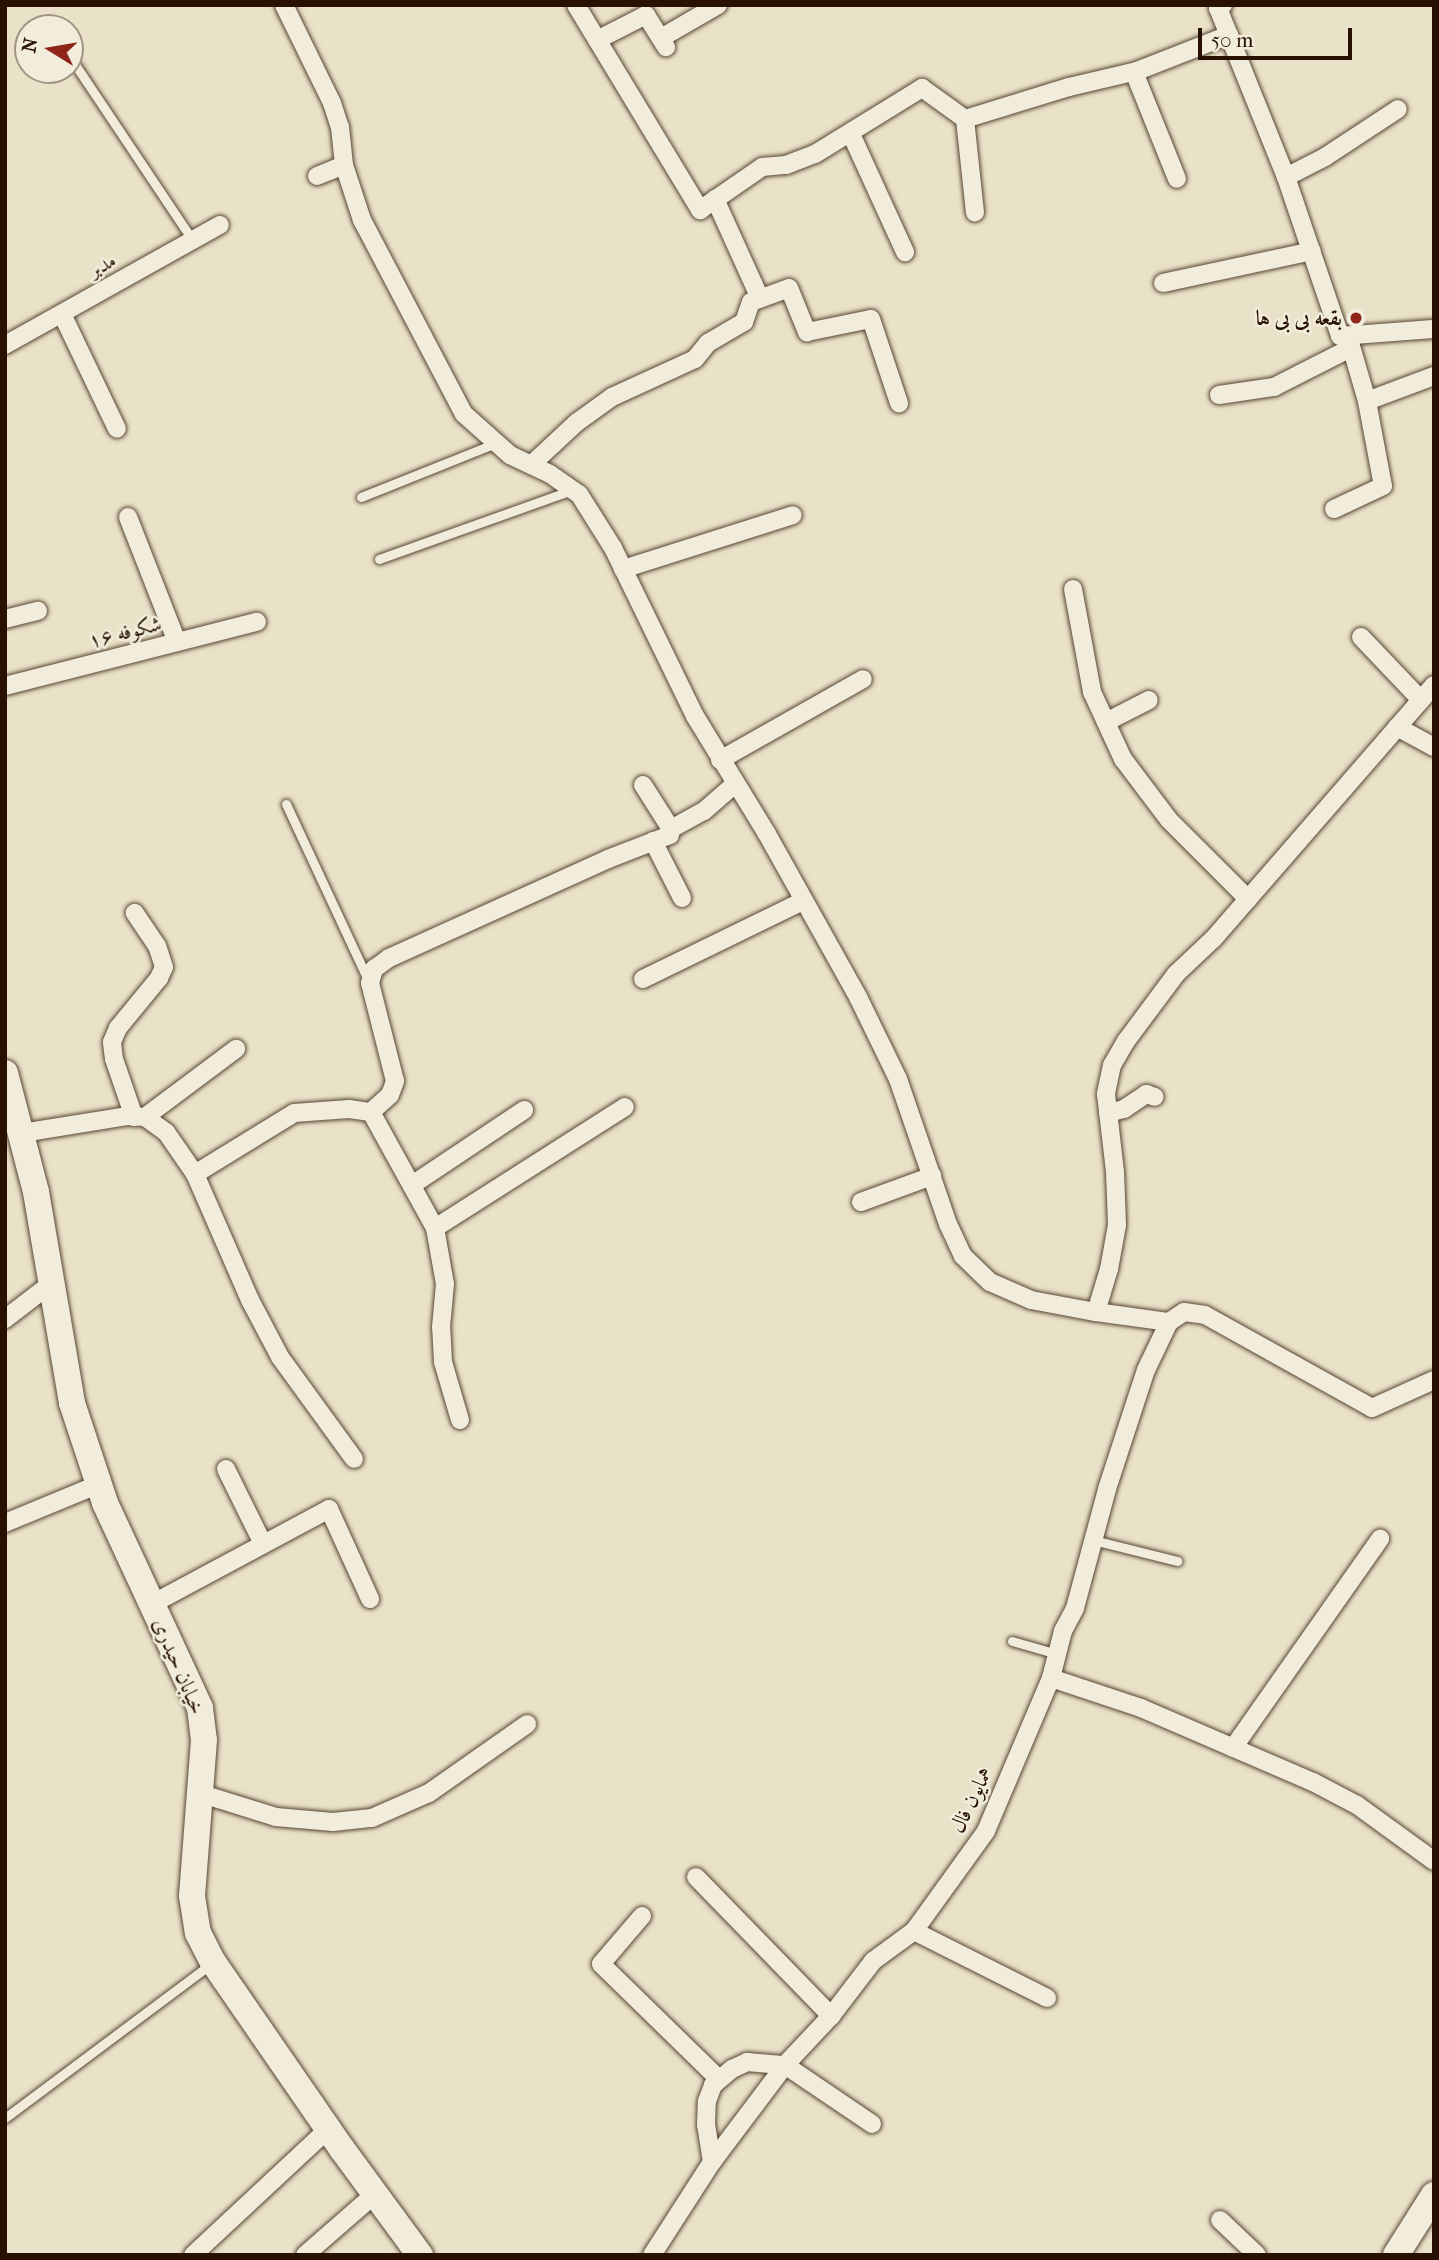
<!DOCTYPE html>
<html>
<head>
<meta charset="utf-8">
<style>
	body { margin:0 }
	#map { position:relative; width:1439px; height:2260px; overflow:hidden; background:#e9e2c8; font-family:"IM FELL French Canon",Amiri,serif }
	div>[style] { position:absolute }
	.roads { filter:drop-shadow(0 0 2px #584533) drop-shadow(0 0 2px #584533) }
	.lane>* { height:9px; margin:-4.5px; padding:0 4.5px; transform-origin:4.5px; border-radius:4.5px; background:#f1ecdb }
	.street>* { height:18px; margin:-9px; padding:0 9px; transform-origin:9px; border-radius:9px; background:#f1ecdb }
	.secondary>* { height:26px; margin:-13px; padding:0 13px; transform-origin:13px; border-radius:13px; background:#f1ecdb }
	.dots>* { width:19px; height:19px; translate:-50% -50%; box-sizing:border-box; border:4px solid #f1ecdb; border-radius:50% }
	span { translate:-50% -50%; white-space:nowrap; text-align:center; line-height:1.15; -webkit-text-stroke:5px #f1ecdb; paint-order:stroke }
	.street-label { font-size:21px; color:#281101 }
	.poi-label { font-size:21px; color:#281101; font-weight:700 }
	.right { translate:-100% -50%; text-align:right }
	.frame { position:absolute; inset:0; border:7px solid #281101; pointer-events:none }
	.north { position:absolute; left:14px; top:14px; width:70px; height:70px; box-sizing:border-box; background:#f1ecdb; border:2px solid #a19484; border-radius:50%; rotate:281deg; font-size:19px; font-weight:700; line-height:28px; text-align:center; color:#281101 }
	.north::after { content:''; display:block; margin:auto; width:24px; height:32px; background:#8f2418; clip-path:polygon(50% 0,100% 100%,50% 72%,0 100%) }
	.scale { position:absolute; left:1198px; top:28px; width:154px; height:32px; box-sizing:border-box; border:4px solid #281101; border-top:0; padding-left:9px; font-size:21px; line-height:24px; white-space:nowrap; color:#281101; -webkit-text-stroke:5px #f1ecdb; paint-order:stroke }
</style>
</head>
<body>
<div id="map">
	<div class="roads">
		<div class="lane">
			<div style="left:70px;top:57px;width:221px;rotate:56.2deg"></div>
			<div style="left:361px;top:497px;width:145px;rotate:-21.8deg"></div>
			<div style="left:379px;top:559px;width:205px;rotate:-19.7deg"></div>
			<div style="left:286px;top:804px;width:194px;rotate:65deg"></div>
			<div style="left:1093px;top:1540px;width:87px;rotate:14deg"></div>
			<div style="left:1012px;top:1641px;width:47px;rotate:16.1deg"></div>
			<div style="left:5px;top:2118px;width:259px;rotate:-36.8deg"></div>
		</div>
		<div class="street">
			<div style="left:284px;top:5px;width:109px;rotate:63.9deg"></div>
			<div style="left:332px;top:103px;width:25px;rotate:72deg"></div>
			<div style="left:340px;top:127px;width:38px;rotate:84deg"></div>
			<div style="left:344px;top:165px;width:58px;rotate:71.9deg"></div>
			<div style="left:362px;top:220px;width:219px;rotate:62.3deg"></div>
			<div style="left:464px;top:414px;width:62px;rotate:41.7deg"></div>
			<div style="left:510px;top:455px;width:44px;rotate:25.4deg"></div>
			<div style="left:550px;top:474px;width:35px;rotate:35deg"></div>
			<div style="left:579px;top:494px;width:64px;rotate:57.8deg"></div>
			<div style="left:613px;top:548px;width:187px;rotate:64deg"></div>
			<div style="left:695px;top:716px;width:138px;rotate:58.6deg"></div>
			<div style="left:767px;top:834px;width:187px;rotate:60.8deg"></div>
			<div style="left:858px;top:997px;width:91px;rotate:64deg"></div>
			<div style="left:898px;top:1079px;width:153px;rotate:71deg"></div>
			<div style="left:948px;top:1224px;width:35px;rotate:65deg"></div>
			<div style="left:963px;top:1256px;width:37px;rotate:44deg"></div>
			<div style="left:990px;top:1282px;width:45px;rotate:23.7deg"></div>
			<div style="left:1031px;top:1300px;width:66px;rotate:10.5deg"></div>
			<div style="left:576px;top:5px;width:240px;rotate:58.8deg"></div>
			<div style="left:700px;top:210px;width:75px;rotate:-34.7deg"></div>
			<div style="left:762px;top:167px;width:24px;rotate:-5deg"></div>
			<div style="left:786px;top:165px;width:31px;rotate:-21deg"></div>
			<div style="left:815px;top:154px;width:126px;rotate:-31.7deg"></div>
			<div style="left:922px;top:88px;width:53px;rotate:35.8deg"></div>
			<div style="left:965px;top:119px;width:109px;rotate:-17.1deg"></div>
			<div style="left:1069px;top:87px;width:70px;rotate:-13.2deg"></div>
			<div style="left:1137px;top:71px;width:99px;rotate:-21.4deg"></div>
			<div style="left:1223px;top:5px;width:6px;rotate:149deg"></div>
			<div style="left:1218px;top:8px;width:182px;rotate:68.1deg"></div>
			<div style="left:1286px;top:177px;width:44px;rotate:-27.1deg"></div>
			<div style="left:1325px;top:157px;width:87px;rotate:-33.3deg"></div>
			<div style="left:661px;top:38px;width:66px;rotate:-30.1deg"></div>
			<div style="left:597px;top:40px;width:55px;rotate:-27deg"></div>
			<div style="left:646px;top:15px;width:38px;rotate:58deg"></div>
			<div style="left:1134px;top:72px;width:115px;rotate:68.1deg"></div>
			<div style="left:965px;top:119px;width:94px;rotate:83.9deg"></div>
			<div style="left:851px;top:134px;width:130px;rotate:65.4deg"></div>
			<div style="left:317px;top:176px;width:29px;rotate:-22deg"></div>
			<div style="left:1286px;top:177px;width:168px;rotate:71.2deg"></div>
			<div style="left:1340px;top:336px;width:94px;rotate:-4.3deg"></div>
			<div style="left:715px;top:199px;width:109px;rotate:65.6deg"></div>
			<div style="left:1163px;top:283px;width:152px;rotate:-12.1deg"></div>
			<div style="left:62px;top:314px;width:127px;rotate:64.4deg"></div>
			<div style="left:5px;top:345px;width:246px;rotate:-29.2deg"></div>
			<div style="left:1219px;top:395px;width:56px;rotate:-8.3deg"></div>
			<div style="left:1274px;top:387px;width:86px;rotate:-26.9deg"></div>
			<div style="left:1367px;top:401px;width:72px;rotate:-20.5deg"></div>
			<div style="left:531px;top:465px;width:62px;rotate:-43deg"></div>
			<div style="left:576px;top:423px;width:44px;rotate:-35.8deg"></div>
			<div style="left:612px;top:397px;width:91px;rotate:-24.6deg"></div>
			<div style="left:695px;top:359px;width:21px;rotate:-51deg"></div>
			<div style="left:708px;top:343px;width:42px;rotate:-30.3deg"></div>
			<div style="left:744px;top:322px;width:21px;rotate:-71deg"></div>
			<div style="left:751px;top:302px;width:40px;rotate:-20.2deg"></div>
			<div style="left:789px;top:288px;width:48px;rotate:67.8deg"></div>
			<div style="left:807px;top:332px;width:65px;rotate:-11.5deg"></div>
			<div style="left:871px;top:319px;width:89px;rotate:71.6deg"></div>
			<div style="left:1334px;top:509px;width:54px;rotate:-25.1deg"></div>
			<div style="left:1383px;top:486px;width:86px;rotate:-100.7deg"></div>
			<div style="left:1367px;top:401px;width:68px;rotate:-106.3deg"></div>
			<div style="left:128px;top:517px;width:134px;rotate:68.6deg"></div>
			<div style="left:623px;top:569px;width:178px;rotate:-17.6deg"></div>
			<div style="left:1073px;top:589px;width:105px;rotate:79.5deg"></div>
			<div style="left:1092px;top:692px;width:74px;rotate:65.2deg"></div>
			<div style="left:1123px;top:759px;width:76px;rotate:53deg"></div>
			<div style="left:1169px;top:820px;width:112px;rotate:45deg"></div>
			<div style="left:5px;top:619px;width:34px;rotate:-14deg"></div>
			<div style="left:1361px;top:637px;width:87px;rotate:46.4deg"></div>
			<div style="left:1434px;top:685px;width:337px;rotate:131deg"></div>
			<div style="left:1213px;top:939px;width:51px;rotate:136.6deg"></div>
			<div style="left:1176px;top:974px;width:84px;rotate:126.7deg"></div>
			<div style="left:1126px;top:1041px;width:28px;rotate:120deg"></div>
			<div style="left:1112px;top:1065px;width:30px;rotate:102deg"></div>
			<div style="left:1106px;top:1094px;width:79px;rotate:83.4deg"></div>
			<div style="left:1115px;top:1172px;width:53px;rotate:87.8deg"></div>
			<div style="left:1117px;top:1225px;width:45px;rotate:100.3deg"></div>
			<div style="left:1109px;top:1269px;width:45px;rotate:106.8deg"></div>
			<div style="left:1096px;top:1312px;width:74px;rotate:7.8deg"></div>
			<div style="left:1169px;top:1322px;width:18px;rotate:-34deg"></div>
			<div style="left:1184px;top:1312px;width:21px;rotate:8deg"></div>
			<div style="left:1205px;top:1315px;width:191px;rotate:29.1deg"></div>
			<div style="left:1372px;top:1408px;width:68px;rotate:-24.3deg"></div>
			<div style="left:5px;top:686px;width:260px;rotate:-14.3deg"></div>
			<div style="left:1106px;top:722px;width:48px;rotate:-27.1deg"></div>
			<div style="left:1397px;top:727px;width:42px;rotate:28.4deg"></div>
			<div style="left:720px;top:760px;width:164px;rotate:-29.5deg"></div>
			<div style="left:643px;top:785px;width:52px;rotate:57.5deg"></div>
			<div style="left:653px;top:841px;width:64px;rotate:63deg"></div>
			<div style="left:643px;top:979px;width:178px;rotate:-26deg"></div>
			<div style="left:1108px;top:1113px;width:16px;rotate:-14deg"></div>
			<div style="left:1124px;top:1109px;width:27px;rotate:-34deg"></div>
			<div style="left:1146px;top:1094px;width:9px;rotate:18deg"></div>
			<div style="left:134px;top:1117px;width:61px;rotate:-109deg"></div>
			<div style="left:114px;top:1059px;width:17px;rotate:-97deg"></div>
			<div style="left:112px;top:1042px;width:15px;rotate:-67deg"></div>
			<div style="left:118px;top:1028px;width:65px;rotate:-50.6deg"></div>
			<div style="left:159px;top:978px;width:12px;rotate:-66deg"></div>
			<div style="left:164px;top:967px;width:22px;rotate:-108deg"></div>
			<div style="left:157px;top:946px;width:40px;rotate:-124deg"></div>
			<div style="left:145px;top:1117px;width:114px;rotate:-36.8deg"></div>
			<div style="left:22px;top:1133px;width:106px;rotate:-9.2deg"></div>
			<div style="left:127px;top:1116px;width:18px;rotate:3deg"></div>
			<div style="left:145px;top:1117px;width:26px;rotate:36deg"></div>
			<div style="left:166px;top:1132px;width:51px;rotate:55.4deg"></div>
			<div style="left:195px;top:1174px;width:137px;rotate:66.4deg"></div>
			<div style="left:250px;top:1300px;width:64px;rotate:62.2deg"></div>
			<div style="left:280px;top:1357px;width:126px;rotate:54deg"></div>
			<div style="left:195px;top:1174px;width:116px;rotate:-31.6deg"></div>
			<div style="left:294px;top:1113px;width:55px;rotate:-4.2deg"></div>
			<div style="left:349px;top:1109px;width:22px;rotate:8deg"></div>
			<div style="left:412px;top:1185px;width:135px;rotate:-33.8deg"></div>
			<div style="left:861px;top:1202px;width:76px;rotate:-20.1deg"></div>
			<div style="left:435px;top:1228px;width:225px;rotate:-32.5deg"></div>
			<div style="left:5px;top:1319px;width:59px;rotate:-37.5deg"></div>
			<div style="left:460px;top:1420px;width:60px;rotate:-106.3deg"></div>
			<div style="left:443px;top:1362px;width:35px;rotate:-93deg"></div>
			<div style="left:441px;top:1327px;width:43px;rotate:-84.7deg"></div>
			<div style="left:445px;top:1284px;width:57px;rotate:-100.1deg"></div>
			<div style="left:435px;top:1228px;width:132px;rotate:-118.9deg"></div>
			<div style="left:371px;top:1112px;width:25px;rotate:-42deg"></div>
			<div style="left:390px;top:1095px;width:15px;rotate:-70deg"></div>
			<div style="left:395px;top:1081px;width:101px;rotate:-104.3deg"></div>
			<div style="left:370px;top:983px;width:15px;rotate:-74deg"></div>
			<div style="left:374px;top:969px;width:19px;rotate:-36deg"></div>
			<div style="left:389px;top:958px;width:240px;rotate:-24.3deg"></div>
			<div style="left:608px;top:859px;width:66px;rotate:-21.2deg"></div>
			<div style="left:670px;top:835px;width:6px;rotate:-81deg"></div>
			<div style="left:671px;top:829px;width:38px;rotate:-29deg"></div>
			<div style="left:704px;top:811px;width:41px;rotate:-41.1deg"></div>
			<div style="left:226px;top:1469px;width:84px;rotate:63.7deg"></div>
			<div style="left:5px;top:1523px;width:102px;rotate:-22.5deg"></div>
			<div style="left:152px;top:1604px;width:201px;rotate:-28.2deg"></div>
			<div style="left:329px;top:1509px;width:99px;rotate:65.5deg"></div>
			<div style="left:1051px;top:1678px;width:95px;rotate:18.4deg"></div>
			<div style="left:1141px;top:1708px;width:187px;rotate:23.3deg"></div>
			<div style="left:1313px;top:1782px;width:50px;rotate:27.6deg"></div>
			<div style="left:1357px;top:1805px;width:95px;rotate:36deg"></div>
			<div style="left:1233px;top:1748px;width:256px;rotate:-54.9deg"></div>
			<div style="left:199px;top:1793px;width:81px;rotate:17.3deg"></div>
			<div style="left:276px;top:1817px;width:57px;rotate:5deg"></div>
			<div style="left:333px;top:1822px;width:39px;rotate:-6deg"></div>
			<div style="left:372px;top:1818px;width:62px;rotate:-23.7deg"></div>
			<div style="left:429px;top:1793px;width:120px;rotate:-35.1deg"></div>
			<div style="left:696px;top:1877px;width:194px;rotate:45.8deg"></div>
			<div style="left:642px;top:1916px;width:63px;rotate:130.5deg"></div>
			<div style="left:601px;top:1964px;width:165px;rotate:44.3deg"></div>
			<div style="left:914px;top:1931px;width:149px;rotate:26.7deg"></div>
			<div style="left:712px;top:2162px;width:37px;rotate:-99deg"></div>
			<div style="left:706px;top:2125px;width:24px;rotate:-88deg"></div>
			<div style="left:707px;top:2101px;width:17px;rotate:-69deg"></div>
			<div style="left:713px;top:2085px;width:25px;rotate:-40deg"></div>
			<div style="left:732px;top:2069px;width:17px;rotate:-25deg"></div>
			<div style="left:747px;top:2062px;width:38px;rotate:5deg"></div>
			<div style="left:785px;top:2065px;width:105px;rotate:34.1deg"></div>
			<div style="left:1220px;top:2220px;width:51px;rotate:43.4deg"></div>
			<div style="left:193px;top:2255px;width:185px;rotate:-43deg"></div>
			<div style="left:305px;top:2255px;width:93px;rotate:-41.1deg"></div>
			<div style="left:652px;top:2255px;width:111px;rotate:-57.2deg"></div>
			<div style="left:712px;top:2162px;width:121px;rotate:-53deg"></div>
			<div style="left:785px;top:2065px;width:67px;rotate:-46.8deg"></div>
			<div style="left:831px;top:2016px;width:69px;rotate:-52.6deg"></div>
			<div style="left:873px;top:1961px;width:51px;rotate:-36.2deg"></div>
			<div style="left:914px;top:1931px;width:123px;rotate:-54.2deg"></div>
			<div style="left:986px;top:1831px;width:166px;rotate:-67deg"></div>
			<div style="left:1051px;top:1678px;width:49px;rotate:-75.7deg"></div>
			<div style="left:1063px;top:1631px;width:26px;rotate:-62deg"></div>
			<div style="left:1075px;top:1608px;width:123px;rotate:-74.9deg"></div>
			<div style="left:1107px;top:1489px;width:125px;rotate:-71.9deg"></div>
			<div style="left:1146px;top:1370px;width:53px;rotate:-64.4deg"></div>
		</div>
		<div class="secondary">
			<div style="left:5px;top:1073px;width:123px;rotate:75.4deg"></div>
			<div style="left:36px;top:1192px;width:214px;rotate:80.3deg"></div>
			<div style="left:72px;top:1403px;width:105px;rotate:71.7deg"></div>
			<div style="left:105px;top:1503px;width:226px;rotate:65.1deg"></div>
			<div style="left:200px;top:1708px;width:32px;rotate:83deg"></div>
			<div style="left:204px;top:1740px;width:156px;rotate:94.4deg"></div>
			<div style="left:192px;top:1896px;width:37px;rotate:81deg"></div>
			<div style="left:198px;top:1933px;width:33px;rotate:63deg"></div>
			<div style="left:213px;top:1962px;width:227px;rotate:55.4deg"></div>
			<div style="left:342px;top:2149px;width:132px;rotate:53.7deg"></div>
			<div style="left:1396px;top:2255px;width:71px;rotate:-57.7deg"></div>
		</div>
	</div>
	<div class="dots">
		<div style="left:1356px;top:318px;background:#8f2418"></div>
	</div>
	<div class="street-label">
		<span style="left:102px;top:265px;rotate:-29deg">مدبر</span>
		<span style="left:125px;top:632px;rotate:-14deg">شکوفه ۱۶</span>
		<span style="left:179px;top:1666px;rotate:67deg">خیابان حیدری</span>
		<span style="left:971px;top:1800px;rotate:-64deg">همایون فال</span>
	</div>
	<div class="poi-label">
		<span class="right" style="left:1342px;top:318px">بقعه بی بی ها</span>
	</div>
	<div class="frame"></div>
	<div class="north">N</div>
	<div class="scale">50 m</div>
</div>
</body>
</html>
